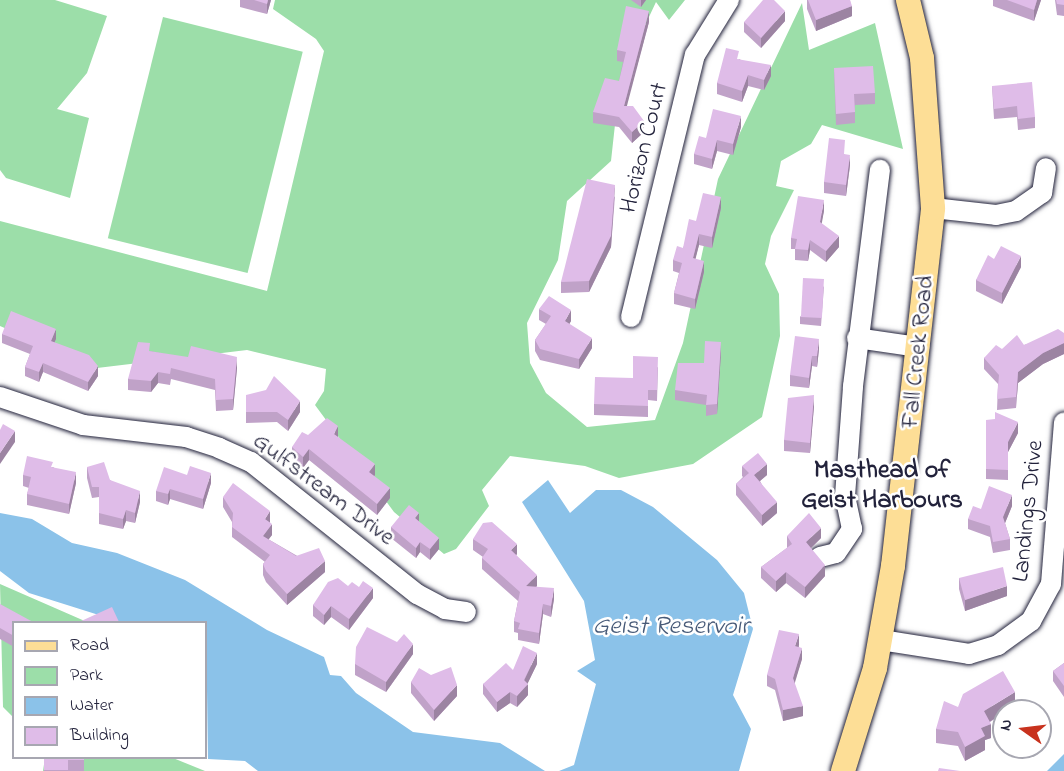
<!DOCTYPE html>
<html>
<head>
<meta charset="utf-8">
<style>
	body { margin:0 }
	#map { position:relative; width:1064px; height:771px; overflow:hidden; background:#fff; font-family:"Indie Flower",sans-serif }
	div>[style] { position:absolute }
	.green>* { inset:0; background:#9cdea9; transform-origin:0 0 }
	.water>* { inset:0; background:#8bc2e9 }
	.roads { filter:drop-shadow(0 0 2px #22223b) drop-shadow(0 0 2px #22223b) }
	.minor>* { height:20px; margin:-10px; padding:0 10px; transform-origin:10px; border-radius:10px; background:#fff }
	.major>* { height:24px; margin:-12px; padding:0 12px; transform-origin:12px; border-radius:12px; background:#fdde96 }
	.wall>* { inset:0; background:#c0a2c8; transform-origin:0 0 }
	.shaded-wall>* { inset:0; background:#9c84a2 }
	.building>* { inset:0; background:#dfbce8; transform-origin:0 0 }
	span { translate:-50% -50%; white-space:nowrap; text-align:center; line-height:1.15; -webkit-text-stroke:5px #fff; paint-order:stroke }
	.street-label { font-size:24px; color:#22223b }
	.neighbourhood-label { font-size:26px; color:#22223b; font-weight:700 }
	.water-label { font-size:26px; color:#475a78; font-style:italic }
	.legend { position:absolute; left:12px; top:621px; width:195px; height:138px; box-sizing:border-box; background:#fff; border:2px solid #a7a7b1; margin:0; padding:8px 10px; list-style:none; font-size:18px; color:#22223b }
	.legend li { display:flex; align-items:center; gap:12px; height:30px }
	.legend b { width:30px; border:2px solid #a7a7b1 }
	.north { position:absolute; left:992px; top:699px; width:60px; height:60px; box-sizing:border-box; background:#fff; border:2px solid #a7a7b1; border-radius:50%; rotate:284deg; font-size:16px; font-weight:700; line-height:24px; text-align:center; color:#22223b }
	.north::after { content:''; display:block; margin:auto; width:21px; height:27px; background:#c8321e; clip-path:polygon(50% 0,100% 100%,50% 72%,0 100%) }
</style>
</head>
<body>
<div id="map">
	<div class="green">
		<div style="clip-path:polygon(0 0,55px 0,107px 16px,87px 73px,57px 109px,89px 118px,70px 198px,6px 178px,0 170px)"></div>
		<div style="clip-path:polygon(275px 0,685px 0,669px 20px,656px 2px,620px 79px,611px 161px,567px 201px,558px 260px,527px 323px,530px 363px,546px 393px,587px 427px,655px 420px,683px 343px,718px 179px,802px 3px,809px 50px,875px 23px,903px 149px,822px 125px,811px 144px,781px 161px,776px 186px,794px 190px,771px 236px,765px 264px,779px 294px,780px 336px,762px 417px,693px 464px,619px 478px,585px 466px,510px 456px,482px 490px,489px 506px,456px 549px,444px 554px,394px 512px,315px 405px,324px 391px,326px 369px,247px 350px,97px 368px,0 326px,0 221px,267px 291px,324px 51px,316px 39px,273px 9px)"></div>
		<div style="left:163px;top:17px;width:144px;height:228px;rotate:14deg"></div>
		<div style="clip-path:polygon(0 584px,87px 622px,14px 622px,13px 717px,3px 707px)"></div>
		<div style="clip-path:polygon(45px 758px,173px 758px,205px 771px,43px 771px)"></div>
	</div>
	<div class="water">
		<div style="clip-path:polygon(548px 480px,570px 513px,596px 490px,621px 490px,653px 507px,717px 560px,744px 593px,753px 629px,733px 695px,751px 729px,739px 771px,559px 771px,574px 765px,596px 684px,577px 671px,595px 660px,584px 601px,522px 502px)"></div>
		<div style="clip-path:polygon(0 513px,32px 519px,72px 543px,117px 553px,185px 580px,267px 630px,324px 657px,330px 675px,341px 676px,356px 693px,413px 732px,500px 743px,545px 771px,258px 771px,245px 761px,208px 759px,206px 622px,121px 622px,29px 593px,0 571px)"></div>
		<div style="clip-path:polygon(1064px 754px,1064px 771px,1047px 771px)"></div>
	</div>
	<div class="roads">
		<div class="minor">
			<div style="left:933px;top:208px;width:63px;rotate:6.3deg"></div>
			<div style="left:996px;top:215px;width:20px;rotate:-11deg"></div>
			<div style="left:1016px;top:211px;width:32px;rotate:-35deg"></div>
			<div style="left:1042px;top:193px;width:25px;rotate:-81deg"></div>
			<div style="left:631px;top:317px;width:270px;rotate:-76.3deg"></div>
			<div style="left:695px;top:55px;width:65px;rotate:-58.3deg"></div>
			<div style="left:857px;top:338px;width:63px;rotate:8.3deg"></div>
			<div style="left:0;top:397px;width:88px;rotate:18.6deg"></div>
			<div style="left:83px;top:425px;width:104px;rotate:6.6deg"></div>
			<div style="left:186px;top:437px;width:35px;rotate:18deg"></div>
			<div style="left:219px;top:448px;width:35px;rotate:24deg"></div>
			<div style="left:251px;top:462px;width:212px;rotate:38.5deg"></div>
			<div style="left:417px;top:594px;width:32px;rotate:28deg"></div>
			<div style="left:445px;top:609px;width:21px;rotate:8deg"></div>
			<div style="left:820px;top:557px;width:16px;rotate:-14deg"></div>
			<div style="left:836px;top:553px;width:29px;rotate:-56deg"></div>
			<div style="left:852px;top:529px;width:34px;rotate:-102deg"></div>
			<div style="left:845px;top:496px;width:110px;rotate:-85.8deg"></div>
			<div style="left:853px;top:386px;width:218px;rotate:-82.9deg"></div>
			<div style="left:881px;top:640px;width:89px;rotate:9deg"></div>
			<div style="left:969px;top:654px;width:30px;rotate:-17deg"></div>
			<div style="left:998px;top:645px;width:41px;rotate:-36deg"></div>
			<div style="left:1031px;top:621px;width:42px;rotate:-61.6deg"></div>
			<div style="left:1051px;top:584px;width:162px;rotate:-85.4deg"></div>
		</div>
		<div class="major">
			<div style="left:843px;top:771px;width:108px;rotate:-72.7deg"></div>
			<div style="left:875px;top:668px;width:104px;rotate:-80deg"></div>
			<div style="left:893px;top:566px;width:360px;rotate:-83.6deg"></div>
			<div style="left:933px;top:208px;width:150px;rotate:-94.2deg"></div>
			<div style="left:922px;top:58px;width:60px;rotate:-103.6deg"></div>
		</div>
	</div>
	<div class="wall">
		<div style="clip-path:polygon(240px 0,271px 0,267px 14px,240px 7px)"></div>
		<div style="clip-path:polygon(631px 0,646px 0,641px 7px)"></div>
		<div style="clip-path:polygon(807px 0,850px 0,852px 16px,816px 31px,807px 9px)"></div>
		<div style="clip-path:polygon(993px 0,1041px 0,1034px 21px,993px 6px)"></div>
		<div style="clip-path:polygon(1055px 0,1064px 0,1064px 16px,1057px 15px)"></div>
		<div style="clip-path:polygon(785px 21px,761px 48px,744px 32px,744px 22px)"></div>
		<div style="clip-path:polygon(649px 22px,626px 106px,644px 132px,632px 143px,619px 127px,593px 123px,593px 112px,619px 81px,623px 62px,617px 61px,617px 50px)"></div>
		<div style="clip-path:polygon(739px 59px,771px 76px,764px 90px,748px 86px,742px 102px,717px 94px,717px 83px)"></div>
		<div style="clip-path:polygon(834px 68px,875px 93px,875px 104px,855px 105px,855px 123px,836px 125px)"></div>
		<div style="clip-path:polygon(992px 86px,1035px 117px,1035px 128px,1018px 130px,1017px 117px,994px 119px)"></div>
		<div style="clip-path:polygon(741px 127px,733px 155px,717px 151px,712px 169px,694px 164px,694px 154px,706px 138px)"></div>
		<div style="clip-path:polygon(844px 154px,850px 165px,846px 196px,824px 193px,824px 182px)"></div>
		<div style="clip-path:polygon(615px 196px,611px 247px,589px 292px,561px 293px,561px 282px)"></div>
		<div style="clip-path:polygon(721px 208px,712px 248px,699px 245px,695px 259px,704px 272px,695px 309px,674px 304px,674px 293px,679px 273px,673px 271px,673px 260px,683px 248px,696px 221px)"></div>
		<div style="clip-path:polygon(824px 211px,821px 223px,839px 247px,826px 262px,810px 250px,808px 261px,795px 260px,795px 249px,791px 249px,791px 238px)"></div>
		<div style="clip-path:polygon(994px 259px,1021px 267px,1002px 304px,976px 291px,976px 280px)"></div>
		<div style="clip-path:polygon(824px 286px,821px 326px,800px 324px,800px 317px)"></div>
		<div style="clip-path:polygon(539px 309px,571px 321px,569px 324px,592px 348px,579px 369px,540px 360px,535px 351px,535px 340px,546px 324px,539px 320px)"></div>
		<div style="clip-path:polygon(1064px 333px,1064px 354px,1043px 364px,1018px 383px,1016px 408px,997px 410px,998px 384px,984px 369px,984px 358px,1002px 349px,1024px 345px)"></div>
		<div style="clip-path:polygon(2px 334px,56px 339px,54px 342px,98px 376px,88px 391px,43px 372px,39px 382px,25px 376px,25px 367px,30px 354px,2px 343px)"></div>
		<div style="clip-path:polygon(819px 349px,817px 367px,812px 366px,809px 388px,790px 386px,790px 375px)"></div>
		<div style="clip-path:polygon(150px 351px,237px 368px,233px 410px,216px 411px,215px 390px,171px 379px,170px 385px,158px 383px,151px 392px,128px 390px,128px 379px)"></div>
		<div style="clip-path:polygon(721px 352px,717px 414px,706px 416px,706px 405px,675px 400px,675px 390px,704px 363px)"></div>
		<div style="clip-path:polygon(658px 367px,657px 401px,648px 400px,648px 417px,594px 415px,594px 404px,633px 378px)"></div>
		<div style="clip-path:polygon(246px 395px,300px 412px,288px 431px,277px 422px,246px 423px)"></div>
		<div style="clip-path:polygon(814px 406px,810px 453px,784px 451px,784px 440px)"></div>
		<div style="clip-path:polygon(986px 420px,1018px 433px,1008px 452px,1008px 480px,986px 479px)"></div>
		<div style="clip-path:polygon(338px 437px,375px 475px,374px 476px,390px 498px,377px 515px,309px 460px,303px 468px,292px 458px,292px 447px)"></div>
		<div style="clip-path:polygon(742px 466px,767px 475px,760px 481px,777px 513px,762px 526px,736px 495px,736px 484px,743px 477px,742px 476px)"></div>
		<div style="clip-path:polygon(53px 467px,76px 483px,69px 514px,27px 505px,27px 494px,29px 488px,23px 486px,23px 475px)"></div>
		<div style="clip-path:polygon(87px 467px,110px 480px,140px 502px,135px 523px,126px 521px,123px 529px,99px 524px,99px 497px,92px 498px,87px 478px)"></div>
		<div style="clip-path:polygon(211px 483px,203px 509px,170px 499px,168px 505px,156px 501px,156px 491px)"></div>
		<div style="clip-path:polygon(223px 497px,270px 522px,272px 535px,268px 539px,325px 572px,287px 605px,266px 582px,263px 575px,263px 564px,265px 562px,232px 537px,232px 522px,223px 507px)"></div>
		<div style="clip-path:polygon(1012px 506px,1005px 523px,1010px 539px,1010px 550px,993px 553px,990px 537px,968px 529px,968px 519px,981px 509px)"></div>
		<div style="clip-path:polygon(419px 522px,439px 549px,430px 560px,420px 552px,416px 558px,391px 538px,391px 527px)"></div>
		<div style="clip-path:polygon(787px 536px,821px 538px,811px 548px,825px 576px,805px 598px,786px 583px,776px 592px,761px 578px,761px 567px,787px 548px)"></div>
		<div style="clip-path:polygon(473px 539px,517px 554px,516px 555px,537px 586px,536px 587px,554px 599px,551px 617px,543px 614px,539px 644px,518px 640px,518px 633px,514px 632px,514px 621px,518px 601px,482px 569px,482px 558px,483px 557px,473px 550px)"></div>
		<div style="clip-path:polygon(959px 578px,1007px 596px,965px 611px,959px 589px)"></div>
		<div style="clip-path:polygon(348px 586px,373px 598px,349px 630px,331px 617px,324px 625px,313px 616px,313px 605px)"></div>
		<div style="clip-path:polygon(0 604px,14px 622px,14px 647px,0 639px)"></div>
		<div style="clip-path:polygon(397px 642px,413px 654px,386px 692px,355px 675px,355px 664px)"></div>
		<div style="clip-path:polygon(799px 645px,799px 647px,802px 659px,794px 683px,803px 716px,783px 721px,775px 690px,767px 686px,767px 675px)"></div>
		<div style="clip-path:polygon(1064px 663px,1064px 697px,1053px 681px,1053px 671px)"></div>
		<div style="clip-path:polygon(537px 664px,527px 684px,528px 695px,517px 707px,510px 703px,497px 712px,483px 694px,483px 684px,513px 670px)"></div>
		<div style="clip-path:polygon(431px 675px,457px 696px,434px 721px,411px 693px,411px 682px)"></div>
		<div style="clip-path:polygon(1015px 706px,1007px 711px,1004px 711px,1004px 713px,990px 722px,991px 738px,985px 740px,985px 750px,965px 761px,958px 746px,936px 743px,936px 729px,958px 707px)"></div>
		<div style="left:44px;top:758px;width:40px;height:13px"></div>
	</div>
	<div class="shaded-wall">
		<div style="clip-path:polygon(268px 0,271px 0,267px 14px,267px 4px)"></div>
		<div style="clip-path:polygon(641px 0,646px 0,641px 7px)"></div>
		<div style="clip-path:polygon(1037px 0,1041px 0,1034px 21px,1034px 10px)"></div>
		<div style="clip-path:polygon(852px 6px,852px 16px,816px 31px,816px 20px)"></div>
		<div style="clip-path:polygon(649px 11px,649px 22px,624px 117px,624px 106px)"></div>
		<div style="clip-path:polygon(785px 11px,785px 21px,761px 48px,761px 38px)"></div>
		<div style="clip-path:polygon(771px 65px,771px 76px,764px 90px,764px 80px)"></div>
		<div style="clip-path:polygon(748px 75px,748px 86px,742px 102px,742px 91px)"></div>
		<div style="clip-path:polygon(741px 116px,741px 127px,733px 155px,733px 144px)"></div>
		<div style="clip-path:polygon(644px 121px,644px 132px,632px 143px,632px 132px)"></div>
		<div style="clip-path:polygon(717px 140px,717px 151px,712px 169px,712px 159px)"></div>
		<div style="clip-path:polygon(850px 155px,850px 165px,846px 196px,846px 185px)"></div>
		<div style="clip-path:polygon(615px 185px,611px 247px,589px 292px,589px 281px)"></div>
		<div style="clip-path:polygon(721px 197px,721px 208px,712px 248px,712px 237px)"></div>
		<div style="clip-path:polygon(824px 200px,824px 211px,820px 233px,820px 222px)"></div>
		<div style="clip-path:polygon(699px 234px,699px 245px,693px 269px,693px 258px)"></div>
		<div style="clip-path:polygon(839px 236px,839px 247px,826px 262px,826px 251px)"></div>
		<div style="clip-path:polygon(810px 240px,810px 250px,808px 261px,808px 250px)"></div>
		<div style="clip-path:polygon(1021px 256px,1021px 267px,1002px 304px,1002px 293px)"></div>
		<div style="clip-path:polygon(704px 261px,704px 272px,695px 309px,695px 299px)"></div>
		<div style="clip-path:polygon(571px 310px,571px 321px,565px 332px,565px 321px)"></div>
		<div style="clip-path:polygon(56px 329px,56px 339px,51px 350px,51px 341px)"></div>
		<div style="clip-path:polygon(592px 338px,592px 348px,579px 369px,579px 359px)"></div>
		<div style="clip-path:polygon(819px 339px,819px 349px,817px 367px,817px 356px)"></div>
		<div style="clip-path:polygon(721px 342px,721px 352px,717px 414px,717px 404px)"></div>
		<div style="clip-path:polygon(1064px 343px,1064px 354px,1043px 364px,1018px 383px,1016px 408px,1018px 372px,1043px 353px)"></div>
		<div style="clip-path:polygon(812px 356px,812px 366px,809px 388px,809px 378px)"></div>
		<div style="clip-path:polygon(237px 357px,237px 368px,233px 410px,233px 399px)"></div>
		<div style="clip-path:polygon(43px 363px,43px 372px,39px 382px,39px 372px)"></div>
		<div style="clip-path:polygon(98px 366px,98px 376px,88px 391px,88px 382px)"></div>
		<div style="clip-path:polygon(158px 372px,158px 383px,151px 392px,151px 381px)"></div>
		<div style="clip-path:polygon(814px 395px,814px 406px,810px 453px,810px 443px)"></div>
		<div style="clip-path:polygon(300px 401px,300px 412px,288px 431px,288px 420px)"></div>
		<div style="clip-path:polygon(1018px 422px,1018px 433px,1008px 452px,1008px 442px)"></div>
		<div style="clip-path:polygon(338px 426px,338px 437px,334px 445px,334px 434px)"></div>
		<div style="clip-path:polygon(15px 431px,15px 442px,0 464px,0 453px)"></div>
		<div style="clip-path:polygon(309px 449px,309px 460px,303px 468px,303px 457px)"></div>
		<div style="clip-path:polygon(375px 464px,375px 475px,369px 482px,369px 472px)"></div>
		<div style="clip-path:polygon(767px 464px,767px 475px,754px 486px,754px 475px)"></div>
		<div style="clip-path:polygon(76px 472px,76px 483px,69px 514px,69px 504px)"></div>
		<div style="clip-path:polygon(211px 473px,211px 483px,203px 509px,203px 499px)"></div>
		<div style="clip-path:polygon(390px 488px,390px 498px,377px 515px,377px 504px)"></div>
		<div style="clip-path:polygon(170px 489px,170px 499px,168px 505px,168px 494px)"></div>
		<div style="clip-path:polygon(140px 491px,140px 502px,135px 523px,135px 513px)"></div>
		<div style="clip-path:polygon(1012px 495px,1012px 506px,1003px 528px,1003px 517px)"></div>
		<div style="clip-path:polygon(777px 502px,777px 513px,762px 526px,762px 515px)"></div>
		<div style="clip-path:polygon(126px 510px,126px 521px,123px 529px,123px 519px)"></div>
		<div style="clip-path:polygon(270px 511px,270px 522px,265px 529px,265px 519px)"></div>
		<div style="clip-path:polygon(419px 513px,419px 524px,415px 518px)"></div>
		<div style="clip-path:polygon(272px 524px,272px 535px,263px 547px,263px 536px)"></div>
		<div style="clip-path:polygon(821px 528px,821px 538px,806px 553px,806px 542px)"></div>
		<div style="clip-path:polygon(439px 538px,439px 549px,430px 560px,430px 549px)"></div>
		<div style="clip-path:polygon(420px 542px,420px 552px,416px 558px,416px 548px)"></div>
		<div style="clip-path:polygon(517px 544px,517px 554px,511px 561px,511px 550px)"></div>
		<div style="clip-path:polygon(325px 561px,325px 572px,287px 605px,287px 594px)"></div>
		<div style="clip-path:polygon(825px 565px,825px 576px,805px 598px,805px 587px)"></div>
		<div style="clip-path:polygon(786px 572px,786px 583px,776px 592px,776px 581px)"></div>
		<div style="clip-path:polygon(537px 575px,537px 586px,526px 597px,526px 586px)"></div>
		<div style="clip-path:polygon(1007px 586px,1007px 596px,965px 611px,965px 600px)"></div>
		<div style="clip-path:polygon(373px 588px,373px 598px,349px 630px,349px 619px)"></div>
		<div style="clip-path:polygon(554px 588px,554px 599px,551px 617px,551px 606px)"></div>
		<div style="clip-path:polygon(543px 604px,543px 614px,539px 644px,539px 633px)"></div>
		<div style="clip-path:polygon(331px 606px,331px 617px,324px 625px,324px 615px)"></div>
		<div style="clip-path:polygon(799px 634px,799px 645px,795px 657px,795px 646px)"></div>
		<div style="clip-path:polygon(413px 644px,413px 654px,386px 692px,386px 682px)"></div>
		<div style="clip-path:polygon(802px 648px,802px 659px,793px 689px,793px 678px)"></div>
		<div style="clip-path:polygon(537px 653px,537px 664px,526px 687px,528px 684px,528px 695px,517px 707px,517px 696px)"></div>
		<div style="clip-path:polygon(457px 685px,457px 696px,434px 721px,434px 710px)"></div>
		<div style="clip-path:polygon(510px 692px,510px 703px,497px 712px,497px 702px)"></div>
		<div style="clip-path:polygon(1015px 692px,1015px 706px,1007px 711px,1004px 711px,1004px 713px,984px 725px,984px 711px)"></div>
		<div style="clip-path:polygon(803px 706px,803px 716px,783px 721px,783px 710px)"></div>
		<div style="clip-path:polygon(991px 724px,991px 738px,985px 740px,985px 750px,965px 761px,965px 747px,981px 728px)"></div>
	</div>
	<div class="building">
		<div style="clip-path:polygon(254px 0,268px 0,267px 4px)"></div>
		<div style="clip-path:polygon(763px 0,774px 0,785px 11px,761px 38px,744px 22px)"></div>
		<div style="clip-path:polygon(808px 0,850px 0,852px 6px,816px 20px)"></div>
		<div style="clip-path:polygon(1007px 0,1037px 0,1034px 10px)"></div>
		<div style="clip-path:polygon(1056px 0,1064px 0,1064px 5px,1057px 4px)"></div>
		<div style="clip-path:polygon(626px 6px,649px 11px,624px 106px,633px 106px,644px 121px,632px 132px,619px 117px,593px 112px,605px 78px,619px 81px,626px 52px,617px 50px)"></div>
		<div style="clip-path:polygon(726px 48px,739px 51px,737px 59px,771px 65px,764px 80px,748px 75px,742px 91px,717px 83px)"></div>
		<div style="clip-path:polygon(873px 66px,875px 93px,854px 94px,855px 112px,836px 114px,834px 68px)"></div>
		<div style="clip-path:polygon(1032px 82px,1035px 117px,1018px 119px,1017px 106px,994px 109px,992px 86px)"></div>
		<div style="clip-path:polygon(713px 109px,741px 116px,733px 144px,717px 140px,712px 159px,694px 154px,699px 136px,706px 138px)"></div>
		<div style="clip-path:polygon(829px 138px,845px 140px,844px 154px,850px 155px,846px 185px,824px 182px)"></div>
		<div style="clip-path:polygon(587px 179px,615px 185px,611px 236px,589px 281px,561px 282px)"></div>
		<div style="clip-path:polygon(703px 193px,721px 197px,712px 237px,699px 234px,693px 258px,704px 261px,695px 299px,674px 293px,682px 263px,673px 260px,677px 246px,683px 248px,689px 219px,696px 221px)"></div>
		<div style="clip-path:polygon(798px 196px,824px 200px,820px 222px,839px 236px,826px 251px,810px 240px,808px 250px,795px 249px,797px 239px,791px 238px)"></div>
		<div style="clip-path:polygon(1001px 246px,1021px 256px,1002px 293px,976px 280px,988px 255px,994px 259px)"></div>
		<div style="left:803px;top:278px;width:21px;height:39px;rotate:3deg"></div>
		<div style="clip-path:polygon(549px 296px,571px 310px,565px 321px,592px 338px,579px 359px,540px 349px,535px 340px,551px 316px,539px 309px)"></div>
		<div style="clip-path:polygon(11px 311px,56px 329px,51px 341px,89px 355px,98px 366px,88px 382px,43px 363px,39px 372px,25px 367px,33px 346px,2px 334px)"></div>
		<div style="clip-path:polygon(1058px 329px,1064px 333px,1064px 343px,1043px 353px,1018px 372px,1016px 397px,997px 399px,999px 375px,984px 358px,996px 345px,1002px 349px,1017px 335px,1024px 345px)"></div>
		<div style="clip-path:polygon(795px 336px,819px 339px,817px 356px,812px 356px,809px 378px,790px 375px)"></div>
		<div style="clip-path:polygon(705px 341px,721px 342px,717px 404px,706px 405px,707px 395px,675px 390px,678px 363px,704px 363px)"></div>
		<div style="clip-path:polygon(138px 342px,150px 343px,149px 351px,188px 357px,191px 346px,237px 357px,233px 399px,216px 400px,215px 379px,171px 368px,170px 374px,158px 372px,151px 381px,128px 379px)"></div>
		<div style="clip-path:polygon(633px 356px,658px 357px,657px 390px,648px 390px,648px 406px,594px 404px,595px 377px,633px 378px)"></div>
		<div style="clip-path:polygon(274px 376px,300px 401px,288px 420px,277px 412px,246px 412px,246px 395px,266px 390px)"></div>
		<div style="clip-path:polygon(814px 395px,810px 443px,784px 440px,788px 398px)"></div>
		<div style="clip-path:polygon(995px 412px,1018px 422px,1008px 442px,1008px 470px,986px 469px,986px 420px,995px 419px)"></div>
		<div style="clip-path:polygon(327px 418px,338px 426px,334px 434px,375px 464px,369px 472px,390px 488px,377px 504px,309px 449px,303px 457px,292px 447px,302px 432px,308px 435px)"></div>
		<div style="clip-path:polygon(3px 424px,15px 431px,0 453px,0 430px)"></div>
		<div style="clip-path:polygon(758px 453px,767px 464px,754px 475px,777px 502px,762px 515px,736px 484px,749px 473px,742px 466px)"></div>
		<div style="clip-path:polygon(27px 456px,53px 462px,51px 467px,76px 472px,69px 504px,27px 494px,31px 477px,23px 475px)"></div>
		<div style="clip-path:polygon(104px 462px,110px 480px,140px 491px,135px 513px,126px 510px,123px 519px,99px 513px,99px 487px,92px 487px,87px 467px)"></div>
		<div style="clip-path:polygon(190px 466px,211px 473px,203px 499px,170px 489px,168px 494px,156px 491px,164px 467px,187px 475px)"></div>
		<div style="clip-path:polygon(233px 483px,270px 511px,265px 519px,272px 524px,263px 536px,296px 556px,319px 548px,325px 561px,287px 594px,266px 571px,263px 564px,270px 555px,232px 527px,233px 513px,223px 497px)"></div>
		<div style="clip-path:polygon(989px 486px,1012px 495px,1003px 517px,1010px 539px,993px 542px,990px 526px,968px 519px,973px 506px,981px 509px)"></div>
		<div style="clip-path:polygon(409px 505px,419px 513px,415px 518px,439px 538px,430px 549px,420px 542px,416px 548px,391px 527px)"></div>
		<div style="clip-path:polygon(809px 513px,821px 528px,806px 542px,825px 565px,805px 587px,786px 572px,776px 581px,761px 567px,792px 544px,787px 536px)"></div>
		<div style="clip-path:polygon(492px 522px,517px 544px,511px 550px,537px 575px,526px 586px,554px 588px,551px 606px,543px 604px,539px 633px,518px 629px,520px 623px,514px 621px,520px 592px,482px 558px,488px 549px,473px 539px,483px 523px)"></div>
		<div style="clip-path:polygon(1003px 567px,1007px 586px,965px 600px,959px 578px)"></div>
		<div style="clip-path:polygon(338px 578px,348px 586px,352px 582px,359px 587px,363px 581px,373px 588px,349px 619px,331px 606px,324px 615px,313px 605px,328px 582px)"></div>
		<div style="clip-path:polygon(0 604px,33px 622px,14px 622px,14px 636px,0 628px)"></div>
		<div style="clip-path:polygon(112px 607px,119px 622px,79px 622px)"></div>
		<div style="clip-path:polygon(367px 627px,397px 642px,404px 634px,413px 644px,386px 682px,355px 664px,356px 647px)"></div>
		<div style="clip-path:polygon(779px 630px,799px 634px,795px 646px,802px 648px,793px 678px,803px 706px,783px 710px,775px 679px,767px 675px)"></div>
		<div style="clip-path:polygon(523px 646px,537px 653px,524px 680px,528px 684px,517px 696px,510px 692px,497px 702px,483px 684px,506px 663px,513px 670px)"></div>
		<div style="clip-path:polygon(1064px 663px,1064px 686px,1053px 671px)"></div>
		<div style="clip-path:polygon(451px 667px,457px 685px,434px 710px,411px 682px,419px 668px,431px 675px)"></div>
		<div style="clip-path:polygon(1003px 671px,1015px 692px,984px 711px,991px 724px,981px 728px,985px 736px,965px 747px,958px 732px,936px 729px,944px 701px,958px 707px,963px 694px)"></div>
		<div style="clip-path:polygon(44px 758px,84px 758px,84px 760px,68px 760px,68px 770px,44px 770px)"></div>
		<div style="clip-path:polygon(939px 768px,960px 771px,938px 771px)"></div>
	</div>
	<div class="street-label">
		<span style="left:645px;top:148px;rotate:-76deg">Horizon Court</span>
		<span style="left:919px;top:352px;rotate:-84deg">Fall Creek Road</span>
		<span style="left:323px;top:490px;rotate:37deg">Gulfstream Drive</span>
		<span style="left:1029px;top:511px;rotate:-84deg">Landings Drive</span>
	</div>
	<div class="neighbourhood-label">
		<span style="left:882px;top:487px">Masthead of<br>Geist Harbours</span>
	</div>
	<div class="water-label">
		<span style="left:671px;top:628px">Geist Reservoir</span>
	</div>
	<ul class="legend">
	<li><b style="height:8px;background:#fdde96"></b>Road</li>
	<li><b style="height:16px;background:#9cdea9"></b>Park</li>
	<li><b style="height:16px;background:#8bc2e9"></b>Water</li>
	<li><b style="height:16px;background:#dfbce8"></b>Building</li>
	</ul>
	<div class="north">N</div>
</div>
</body>
</html>
